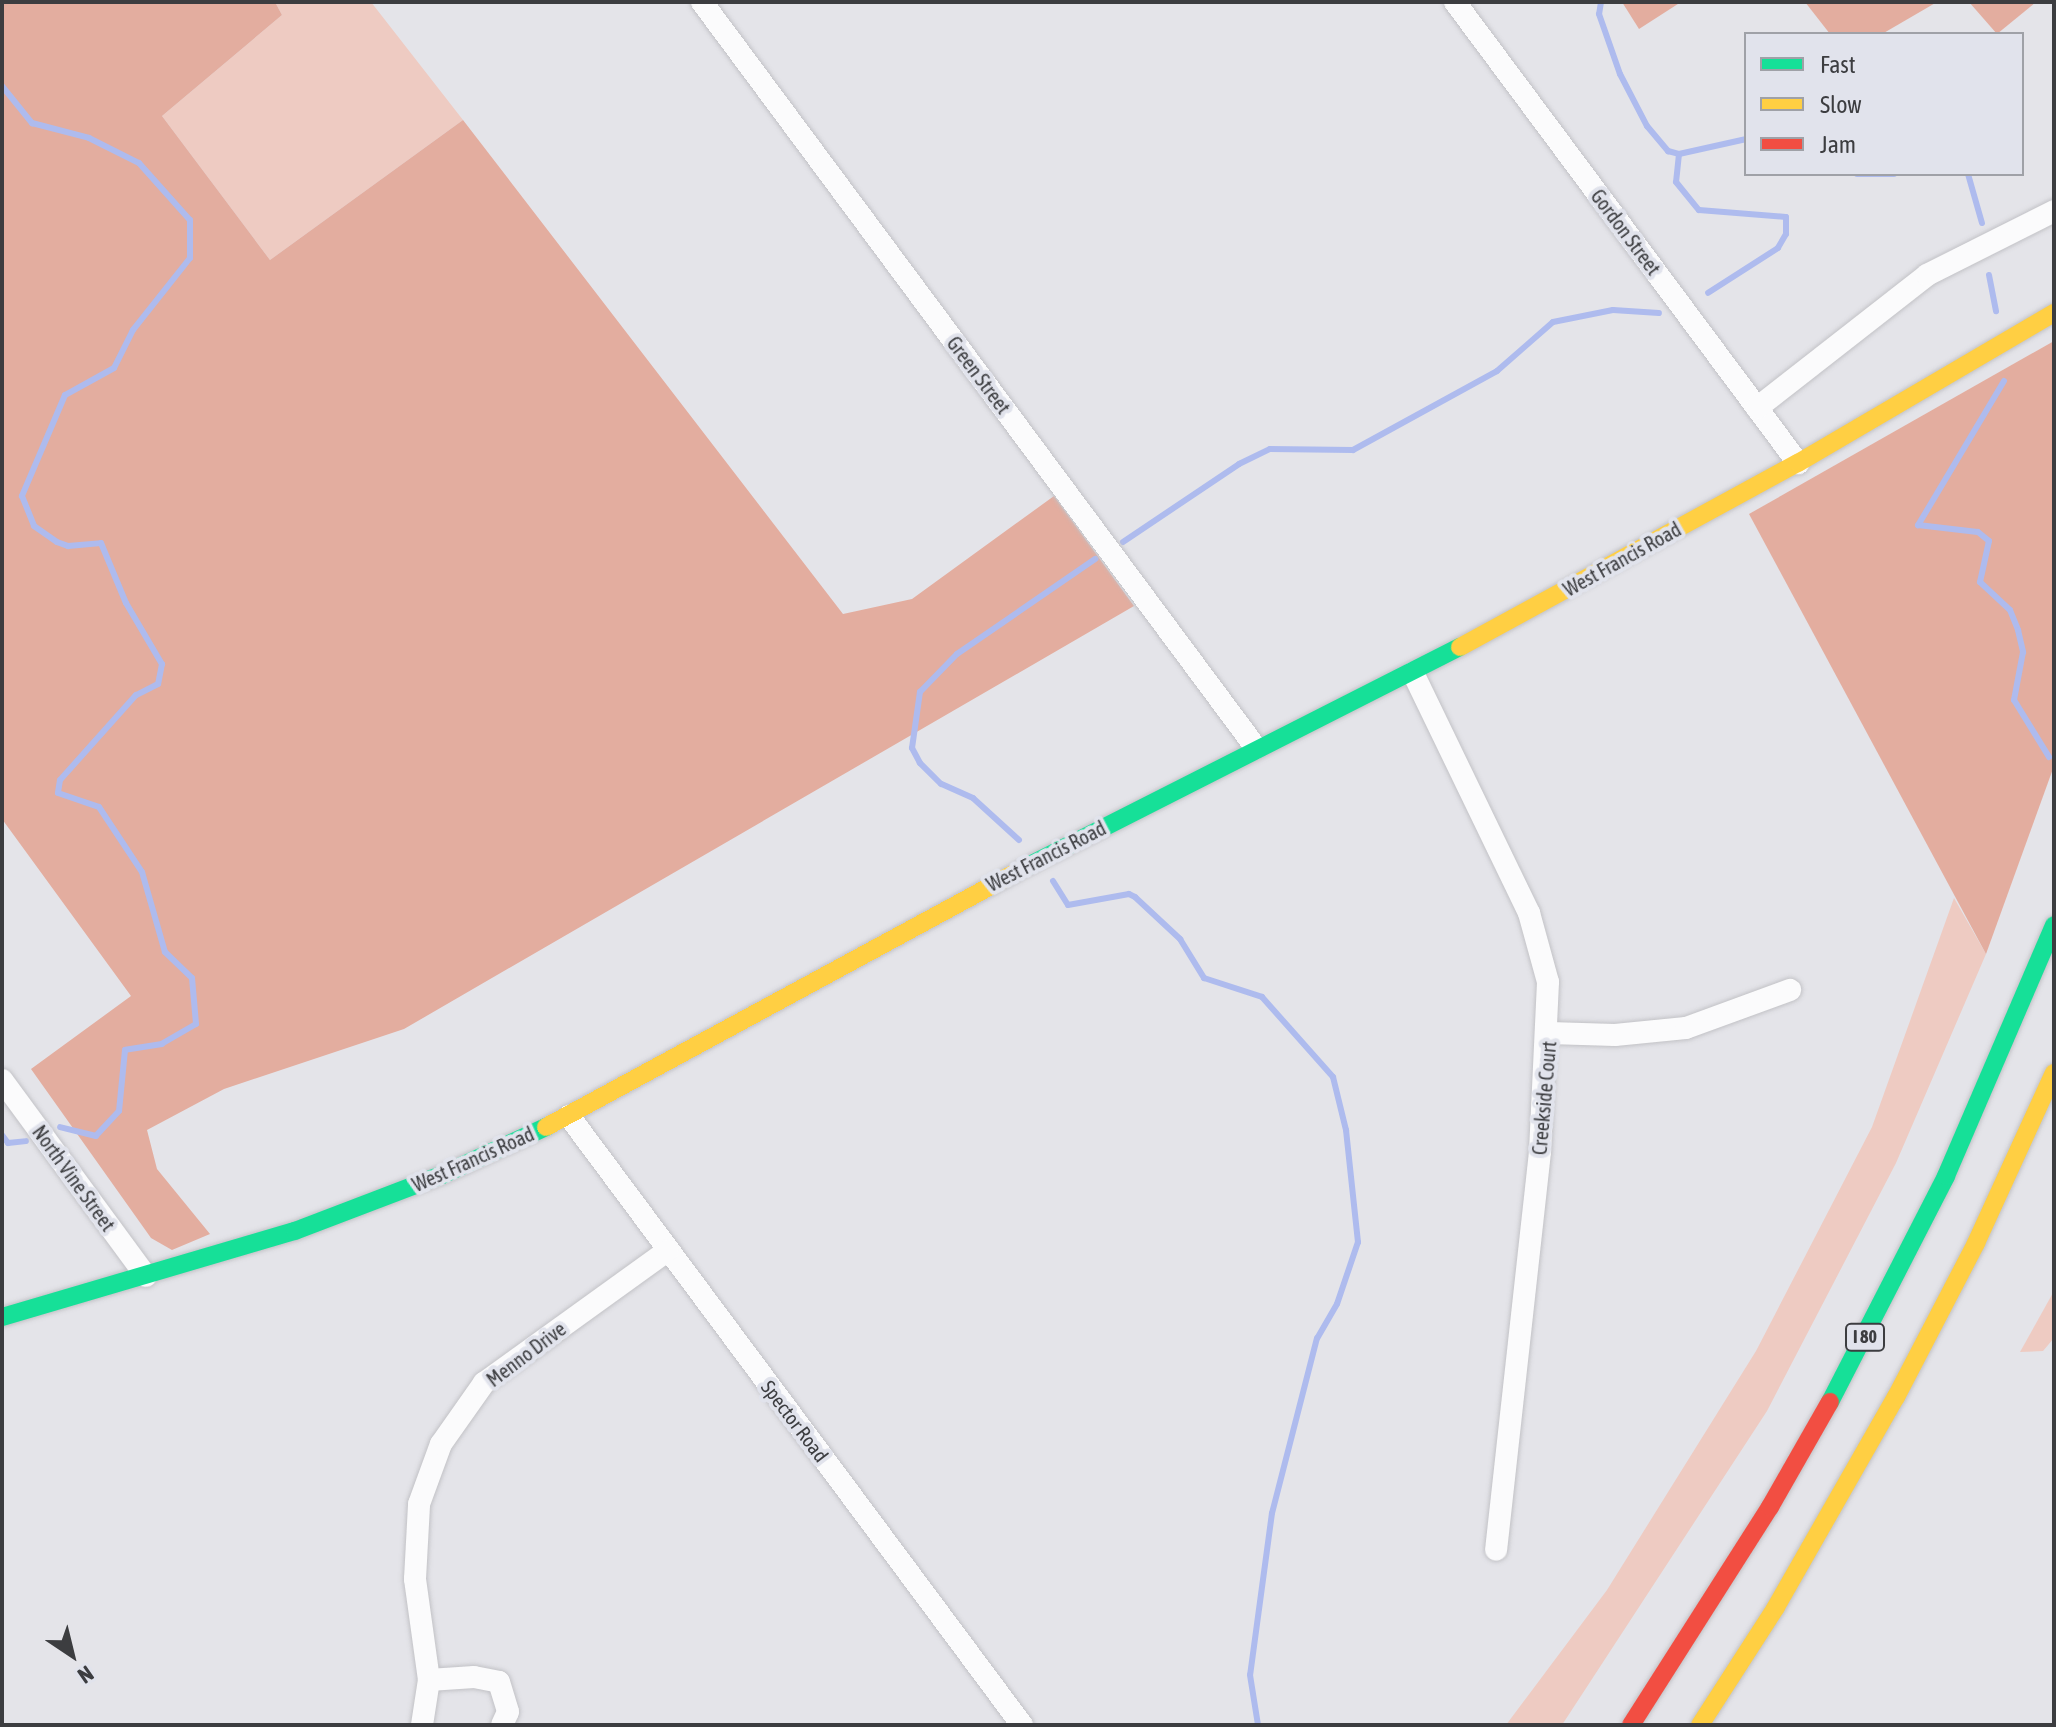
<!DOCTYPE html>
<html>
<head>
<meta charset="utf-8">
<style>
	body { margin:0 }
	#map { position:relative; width:2056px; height:1727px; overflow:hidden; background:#e4e4e9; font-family:"Asap Condensed",sans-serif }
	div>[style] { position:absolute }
	.green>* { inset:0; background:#eecbc2 }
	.forest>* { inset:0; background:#e3ad9f }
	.stream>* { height:6px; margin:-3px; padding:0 3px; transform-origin:3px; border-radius:3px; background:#aebbee }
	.roads { filter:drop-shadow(0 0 2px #c2c2c6) drop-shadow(0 0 2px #c2c2c6) }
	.street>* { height:22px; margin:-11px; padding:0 11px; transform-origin:11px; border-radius:11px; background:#fbfbfc }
	.fast>* { height:18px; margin:-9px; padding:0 9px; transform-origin:9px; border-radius:9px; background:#16e098 }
	.slow>* { height:18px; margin:-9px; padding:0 9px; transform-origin:9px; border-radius:9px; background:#ffcf43 }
	.jam>* { height:18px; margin:-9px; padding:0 9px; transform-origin:9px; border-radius:9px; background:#f24e42 }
	span { translate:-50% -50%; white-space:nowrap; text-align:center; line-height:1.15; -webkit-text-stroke:8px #e1e3ec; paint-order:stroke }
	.shield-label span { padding:2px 6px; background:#e1e3ec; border:2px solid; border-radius:6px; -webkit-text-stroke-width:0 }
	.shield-label { font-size:18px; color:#3c3d40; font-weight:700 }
	.street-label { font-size:20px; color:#3c3d40 }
	.frame { position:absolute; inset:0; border:4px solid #3c3d40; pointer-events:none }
	.legend { position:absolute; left:1744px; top:32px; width:280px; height:144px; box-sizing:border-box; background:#e1e3ec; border:2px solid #9fa1a7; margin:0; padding:10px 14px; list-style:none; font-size:24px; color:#3c3d40 }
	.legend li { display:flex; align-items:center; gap:16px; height:40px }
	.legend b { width:40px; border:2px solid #9fa1a7 }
	.north { position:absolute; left:32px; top:1615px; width:80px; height:80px; -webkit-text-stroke:6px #e1e3ec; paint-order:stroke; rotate:145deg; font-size:22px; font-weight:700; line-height:32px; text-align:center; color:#3c3d40 }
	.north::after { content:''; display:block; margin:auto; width:28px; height:36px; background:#3c3d40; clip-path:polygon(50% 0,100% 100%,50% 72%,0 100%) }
</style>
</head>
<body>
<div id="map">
	<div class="green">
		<div style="clip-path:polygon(275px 2px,371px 2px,463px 120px,270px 260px,162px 116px,282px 15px)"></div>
		<div style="clip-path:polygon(1954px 898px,1986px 954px,1896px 1163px,1767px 1411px,1562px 1725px,1506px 1725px,1607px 1590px,1756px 1351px,1872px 1127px)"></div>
		<div style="clip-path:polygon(2054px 1291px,2054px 1338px,2043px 1351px,2020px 1352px)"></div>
	</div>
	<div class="forest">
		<div style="clip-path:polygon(2px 2px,275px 2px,282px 15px,162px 116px,270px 260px,463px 120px,843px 614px,912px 599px,1054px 496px,1134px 606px,404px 1029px,224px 1089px,147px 1130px,157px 1169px,210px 1234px,172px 1250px,151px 1238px,31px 1069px,131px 996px,2px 819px)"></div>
		<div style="clip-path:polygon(1622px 2px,1681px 2px,1639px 29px)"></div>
		<div style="clip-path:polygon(1805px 2px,1937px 2px,1882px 34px,1830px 34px)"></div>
		<div style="clip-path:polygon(1969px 2px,2036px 2px,1997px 34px)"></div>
		<div style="clip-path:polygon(2054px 341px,2054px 766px,1986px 954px,1749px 514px)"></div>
	</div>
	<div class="stream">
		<div style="left:1601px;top:2px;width:12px;rotate:99deg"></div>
		<div style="left:1599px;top:14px;width:64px;rotate:70.7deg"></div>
		<div style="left:1620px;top:74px;width:59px;rotate:62.6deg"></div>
		<div style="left:1647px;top:126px;width:33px;rotate:50deg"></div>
		<div style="left:1668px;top:151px;width:11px;rotate:15deg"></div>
		<div style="left:1679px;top:154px;width:69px;rotate:-12.6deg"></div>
		<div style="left:2px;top:86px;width:48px;rotate:51deg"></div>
		<div style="left:32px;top:123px;width:59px;rotate:14.7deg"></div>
		<div style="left:89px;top:138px;width:56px;rotate:26.6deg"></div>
		<div style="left:139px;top:163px;width:76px;rotate:48.2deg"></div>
		<div style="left:190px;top:220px;width:38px;rotate:90deg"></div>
		<div style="left:190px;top:258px;width:92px;rotate:128.4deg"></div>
		<div style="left:133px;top:330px;width:42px;rotate:116.6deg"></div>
		<div style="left:114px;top:368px;width:56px;rotate:151.1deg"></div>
		<div style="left:65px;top:395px;width:110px;rotate:113.1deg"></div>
		<div style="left:22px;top:496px;width:32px;rotate:68deg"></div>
		<div style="left:34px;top:526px;width:28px;rotate:35deg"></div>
		<div style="left:57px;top:542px;width:12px;rotate:20deg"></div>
		<div style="left:68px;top:546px;width:33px;rotate:-5deg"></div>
		<div style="left:101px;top:543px;width:65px;rotate:67.4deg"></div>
		<div style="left:126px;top:603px;width:71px;rotate:59.5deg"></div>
		<div style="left:162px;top:664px;width:20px;rotate:101deg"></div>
		<div style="left:158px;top:684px;width:25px;rotate:153deg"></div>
		<div style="left:136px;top:695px;width:114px;rotate:131.8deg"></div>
		<div style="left:60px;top:780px;width:13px;rotate:99deg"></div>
		<div style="left:58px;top:793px;width:43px;rotate:18.9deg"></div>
		<div style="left:99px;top:807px;width:78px;rotate:56.5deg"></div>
		<div style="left:142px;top:872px;width:83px;rotate:74deg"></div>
		<div style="left:165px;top:952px;width:37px;rotate:44deg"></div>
		<div style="left:192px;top:978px;width:46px;rotate:85deg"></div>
		<div style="left:196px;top:1024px;width:39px;rotate:150deg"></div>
		<div style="left:162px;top:1044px;width:37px;rotate:171deg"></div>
		<div style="left:125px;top:1050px;width:61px;rotate:95.6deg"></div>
		<div style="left:119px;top:1111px;width:34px;rotate:133deg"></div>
		<div style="left:96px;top:1136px;width:37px;rotate:-166deg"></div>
		<div style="left:1679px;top:154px;width:28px;rotate:96deg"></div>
		<div style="left:1676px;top:182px;width:36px;rotate:51deg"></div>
		<div style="left:1699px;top:210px;width:87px;rotate:4.6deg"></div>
		<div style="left:1786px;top:217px;width:17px;rotate:90deg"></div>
		<div style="left:1786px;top:234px;width:16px;rotate:120deg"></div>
		<div style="left:1778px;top:248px;width:83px;rotate:147.3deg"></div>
		<div style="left:1857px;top:174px;width:37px"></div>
		<div style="left:1968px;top:174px;width:51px;rotate:74.1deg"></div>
		<div style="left:1989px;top:275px;width:37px;rotate:79deg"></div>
		<div style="left:2004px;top:381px;width:168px;rotate:120.8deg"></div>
		<div style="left:1918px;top:525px;width:60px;rotate:6.7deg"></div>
		<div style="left:1978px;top:532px;width:14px;rotate:39deg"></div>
		<div style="left:1989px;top:541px;width:42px;rotate:102.4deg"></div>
		<div style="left:1980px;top:582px;width:41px;rotate:43deg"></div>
		<div style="left:2010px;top:610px;width:22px;rotate:68deg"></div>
		<div style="left:2018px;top:630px;width:23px;rotate:77deg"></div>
		<div style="left:2023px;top:652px;width:49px;rotate:100.6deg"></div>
		<div style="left:2014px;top:700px;width:67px;rotate:58.4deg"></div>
		<div style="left:1123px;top:542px;width:140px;rotate:-33.9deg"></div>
		<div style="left:1239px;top:464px;width:34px;rotate:-26deg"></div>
		<div style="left:1270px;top:449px;width:83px;rotate:0.7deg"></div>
		<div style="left:1353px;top:450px;width:164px;rotate:-28.7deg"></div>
		<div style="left:1497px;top:371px;width:74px;rotate:-41.2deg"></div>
		<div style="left:1553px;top:322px;width:61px;rotate:-11.3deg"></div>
		<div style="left:1613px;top:310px;width:46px;rotate:3.7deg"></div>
		<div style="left:1019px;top:840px;width:62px;rotate:-137.6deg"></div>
		<div style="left:973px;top:798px;width:35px;rotate:-156deg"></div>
		<div style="left:941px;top:784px;width:30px;rotate:-135deg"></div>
		<div style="left:920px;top:763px;width:17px;rotate:-118deg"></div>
		<div style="left:912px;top:748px;width:57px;rotate:-81.9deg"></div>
		<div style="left:920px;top:692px;width:53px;rotate:-45.8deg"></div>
		<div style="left:957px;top:654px;width:168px;rotate:-34.5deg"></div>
		<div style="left:1053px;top:881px;width:28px;rotate:58deg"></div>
		<div style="left:1068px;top:905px;width:62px;rotate:-10.2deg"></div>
		<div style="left:1129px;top:894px;width:7px;rotate:27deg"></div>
		<div style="left:1135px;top:897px;width:62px;rotate:43deg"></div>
		<div style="left:1180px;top:939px;width:46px;rotate:58.4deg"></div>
		<div style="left:1204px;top:978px;width:61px;rotate:18.1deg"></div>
		<div style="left:1262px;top:997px;width:107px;rotate:48.4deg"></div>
		<div style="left:1333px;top:1077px;width:55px;rotate:76.2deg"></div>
		<div style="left:1346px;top:1130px;width:113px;rotate:83.9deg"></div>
		<div style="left:1358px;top:1242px;width:65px;rotate:108.7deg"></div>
		<div style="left:1337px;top:1304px;width:39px;rotate:120deg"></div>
		<div style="left:1317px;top:1338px;width:181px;rotate:104.4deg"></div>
		<div style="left:1272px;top:1513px;width:163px;rotate:97.7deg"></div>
		<div style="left:1250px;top:1675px;width:51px;rotate:80.9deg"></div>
		<div style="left:2px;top:1135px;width:10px;rotate:53deg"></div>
		<div style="left:8px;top:1143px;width:18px;rotate:-6deg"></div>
	</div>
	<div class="roads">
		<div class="street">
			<div style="left:702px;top:2px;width:929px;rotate:53.4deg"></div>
			<div style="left:1455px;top:2px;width:575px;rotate:53.35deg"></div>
			<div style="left:1757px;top:408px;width:216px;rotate:-38deg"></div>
			<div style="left:1927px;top:275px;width:142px;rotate:-26.7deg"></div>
			<div style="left:1413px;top:673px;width:267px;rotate:64.2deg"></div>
			<div style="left:1529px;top:913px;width:72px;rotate:74.6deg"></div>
			<div style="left:1548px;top:982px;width:170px;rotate:92.7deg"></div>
			<div style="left:1540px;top:1152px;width:400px;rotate:96.3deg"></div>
			<div style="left:1549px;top:1033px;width:66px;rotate:1.7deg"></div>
			<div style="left:1615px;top:1035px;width:71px;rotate:-5.6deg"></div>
			<div style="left:1686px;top:1028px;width:111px;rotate:-20.1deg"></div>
			<div style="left:2px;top:1080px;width:243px;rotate:53.7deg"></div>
			<div style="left:569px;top:1116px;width:759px;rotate:53.36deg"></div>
			<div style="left:429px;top:1680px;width:45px;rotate:-3.8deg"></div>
			<div style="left:474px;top:1677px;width:25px;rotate:11deg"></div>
			<div style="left:499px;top:1682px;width:31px;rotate:73deg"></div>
			<div style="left:508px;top:1712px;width:14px;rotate:115deg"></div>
			<div style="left:422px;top:1725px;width:46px;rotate:-81.2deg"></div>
			<div style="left:429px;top:1680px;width:102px;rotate:-97.9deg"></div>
			<div style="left:415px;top:1579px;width:75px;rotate:-86.9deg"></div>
			<div style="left:419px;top:1504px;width:64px;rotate:-69.9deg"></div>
			<div style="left:441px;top:1444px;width:75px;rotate:-54.8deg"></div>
			<div style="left:484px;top:1383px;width:226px;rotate:-35.8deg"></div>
		</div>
		<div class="fast">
			<div style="left:1024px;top:868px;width:489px;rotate:-26.9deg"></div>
			<div style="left:2px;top:1317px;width:305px;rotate:-16.4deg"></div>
			<div style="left:295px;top:1231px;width:157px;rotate:-20.9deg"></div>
			<div style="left:442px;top:1175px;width:115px;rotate:-24.8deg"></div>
			<div style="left:1830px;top:1402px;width:254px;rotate:-62.8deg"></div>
			<div style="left:1946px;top:1176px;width:273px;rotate:-66.7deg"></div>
		</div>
		<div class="slow">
			<div style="left:1460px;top:647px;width:385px;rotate:-28.6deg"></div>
			<div style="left:1798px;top:463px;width:297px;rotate:-30.4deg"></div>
			<div style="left:546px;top:1127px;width:544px;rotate:-28.45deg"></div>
			<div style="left:1700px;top:1725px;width:140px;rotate:-57.2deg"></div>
			<div style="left:1776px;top:1607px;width:242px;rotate:-60.3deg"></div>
			<div style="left:1896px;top:1397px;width:174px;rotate:-62.5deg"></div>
			<div style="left:1976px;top:1243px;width:187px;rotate:-65.4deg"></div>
		</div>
		<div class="jam">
			<div style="left:1631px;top:1725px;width:259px;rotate:-57.5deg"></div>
			<div style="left:1770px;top:1507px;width:121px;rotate:-60.3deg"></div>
		</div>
	</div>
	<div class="shield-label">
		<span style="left:1865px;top:1337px">I 80</span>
	</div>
	<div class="street-label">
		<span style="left:1626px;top:232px;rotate:53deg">Gordon Street</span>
		<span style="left:979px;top:375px;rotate:53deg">Green Street</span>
		<span style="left:1622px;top:559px;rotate:-29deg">West Francis Road</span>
		<span style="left:1046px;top:856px;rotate:-27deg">West Francis Road</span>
		<span style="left:1544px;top:1098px;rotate:-85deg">Creekside Court</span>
		<span style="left:473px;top:1159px;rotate:-24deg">West Francis Road</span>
		<span style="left:74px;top:1178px;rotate:54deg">North Vine Street</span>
		<span style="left:526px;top:1354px;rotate:-37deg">Menno Drive</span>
		<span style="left:795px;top:1421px;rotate:53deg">Spector Road</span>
	</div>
	<div class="frame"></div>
	<ul class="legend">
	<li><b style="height:10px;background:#16e098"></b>Fast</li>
	<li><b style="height:10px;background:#ffcf43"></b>Slow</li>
	<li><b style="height:10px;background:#f24e42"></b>Jam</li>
	</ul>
	<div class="north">N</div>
</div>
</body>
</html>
